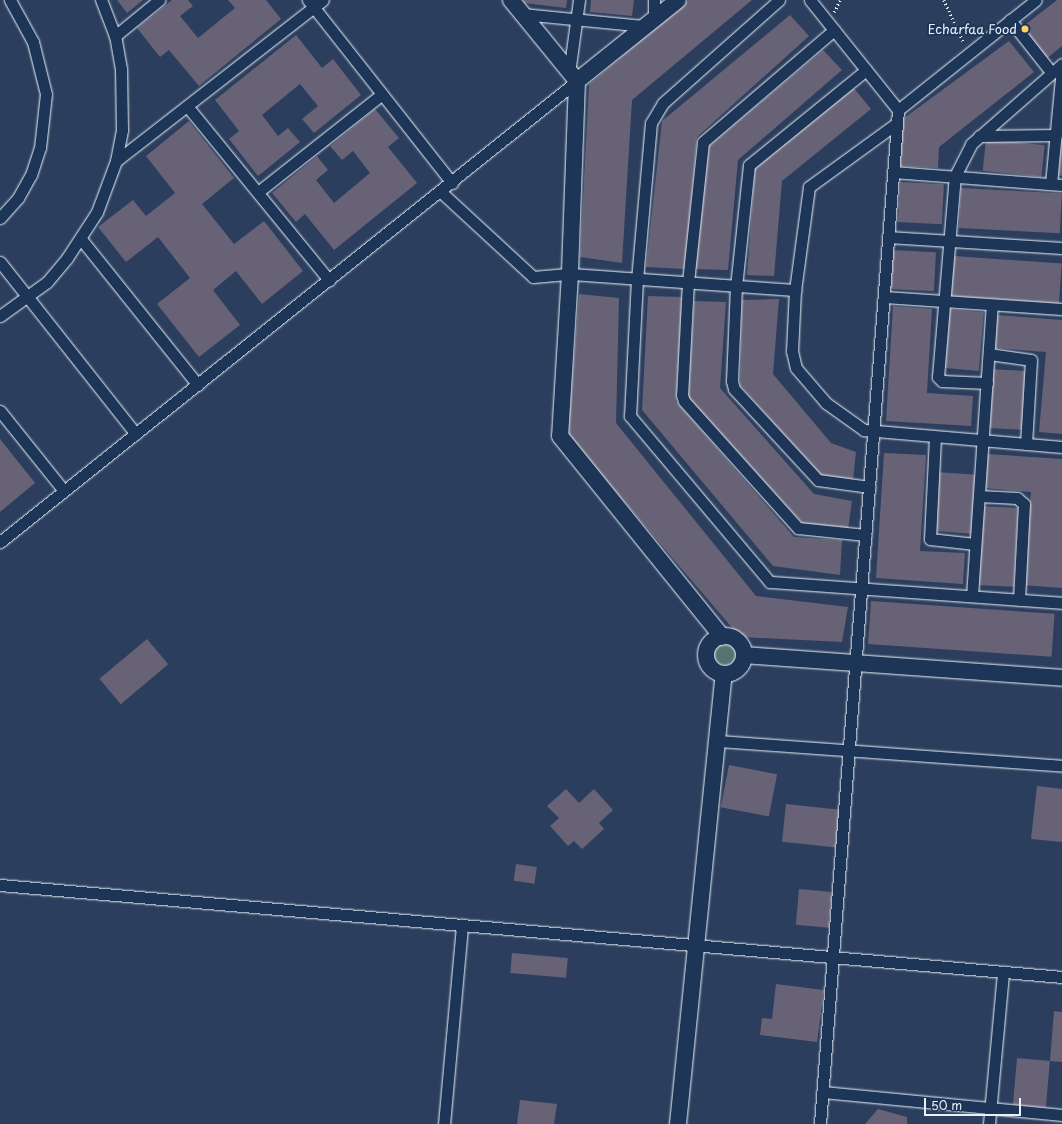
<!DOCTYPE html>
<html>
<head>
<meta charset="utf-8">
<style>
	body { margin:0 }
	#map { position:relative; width:1062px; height:1124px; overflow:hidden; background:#2c3e5d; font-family:"Playpen Sans",sans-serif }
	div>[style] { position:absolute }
	.green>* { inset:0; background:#557371 }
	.round { border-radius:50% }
	.building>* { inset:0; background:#686277; transform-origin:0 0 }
	.path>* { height:2.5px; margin-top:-1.25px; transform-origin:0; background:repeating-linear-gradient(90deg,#e8f1f8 0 1px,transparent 0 4px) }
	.roads { filter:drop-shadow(0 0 1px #e8f1f8) drop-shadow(0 0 1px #e8f1f8) }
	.street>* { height:11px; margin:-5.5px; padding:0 5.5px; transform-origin:5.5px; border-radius:5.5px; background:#1d3557 }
	.secondary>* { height:16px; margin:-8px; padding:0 8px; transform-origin:8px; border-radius:8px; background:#1d3557 }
	.secondary>.ring { margin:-8px; padding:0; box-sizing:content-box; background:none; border:16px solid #1d3557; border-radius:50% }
	.dots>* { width:11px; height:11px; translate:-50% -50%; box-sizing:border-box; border:2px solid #1d3557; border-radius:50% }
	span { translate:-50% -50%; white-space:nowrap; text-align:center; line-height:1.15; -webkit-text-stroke:4px #1d3557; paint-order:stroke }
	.poi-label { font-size:13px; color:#e8f1f8 }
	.right { translate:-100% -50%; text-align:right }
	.scale { position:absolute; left:924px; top:1098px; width:97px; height:18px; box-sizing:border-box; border:2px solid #e8f1f8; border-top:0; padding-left:5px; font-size:12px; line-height:14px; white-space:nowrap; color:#e8f1f8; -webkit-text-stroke:3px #1d3557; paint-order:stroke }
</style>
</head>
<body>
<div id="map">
	<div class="green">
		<div class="round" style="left:714px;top:643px;width:22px;height:22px"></div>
	</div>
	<div class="building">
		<div style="clip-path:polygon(117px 0,143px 0,127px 13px)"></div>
		<div style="clip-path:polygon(172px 0,188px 0,193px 6px,180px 16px,198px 38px,235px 8px,228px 0,266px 0,281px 19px,199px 86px,169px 50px,160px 57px,137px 28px)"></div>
		<div style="clip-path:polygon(524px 0,567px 0,566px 8px,524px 3px)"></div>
		<div style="clip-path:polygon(591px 0,634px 0,632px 16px,590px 12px)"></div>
		<div style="clip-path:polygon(689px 0,752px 0,632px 100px,622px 263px,580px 257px,589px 84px)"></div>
		<div style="clip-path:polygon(1057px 0,1062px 0,1062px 46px,1046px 59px,1021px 28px)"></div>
		<div style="clip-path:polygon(790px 15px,809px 36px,697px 137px,685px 269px,646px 267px,662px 121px)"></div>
		<div style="clip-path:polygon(296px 35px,322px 68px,333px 59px,361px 95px,314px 133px,302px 119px,318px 106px,300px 84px,262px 115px,278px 136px,288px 128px,300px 142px,258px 176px,229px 139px,239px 131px,215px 100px)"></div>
		<div style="clip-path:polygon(1009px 41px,1034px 72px,939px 147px,938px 168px,897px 166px,900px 121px)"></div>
		<div style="clip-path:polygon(823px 50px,842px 70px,738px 160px,728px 270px,694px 269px,709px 146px)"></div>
		<div style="clip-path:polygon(853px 87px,871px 109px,782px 181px,774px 276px,747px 275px,755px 167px)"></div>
		<div style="clip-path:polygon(375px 109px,399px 138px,388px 147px,417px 183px,334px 250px,305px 214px,296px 222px,272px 193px,317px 156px,328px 170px,316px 180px,334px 203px,370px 173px,353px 151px,342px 160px,330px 146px)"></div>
		<div style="clip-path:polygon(189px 121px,234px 178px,202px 204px,234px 244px,264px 221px,303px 271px,262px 304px,236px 271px,213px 290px,240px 325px,199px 357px,157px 304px,190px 278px,158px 237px,126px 262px,98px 227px,133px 200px,146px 216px,175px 193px,146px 156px)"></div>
		<div style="clip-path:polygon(1061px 133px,1062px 133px,1062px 176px,1057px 175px)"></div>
		<div style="left:986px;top:139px;width:59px;height:32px;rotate:6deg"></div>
		<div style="left:900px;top:182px;width:44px;height:40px;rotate:3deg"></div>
		<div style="left:961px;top:188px;width:101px;height:40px;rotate:3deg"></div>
		<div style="left:893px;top:250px;width:43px;height:39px;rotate:3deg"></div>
		<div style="left:954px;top:256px;width:108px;height:40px;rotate:4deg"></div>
		<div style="clip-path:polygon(579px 294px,619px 298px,616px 423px,756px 596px,848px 607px,842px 642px,740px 637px,568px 436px)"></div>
		<div style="clip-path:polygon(648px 296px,682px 297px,676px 401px,794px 537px,842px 540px,840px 575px,773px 566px,642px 410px)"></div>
		<div style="clip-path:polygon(779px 299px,773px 374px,831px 443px,856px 452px,853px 480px,819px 475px,740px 385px,742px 300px)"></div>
		<div style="clip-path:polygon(694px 301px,726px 302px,720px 388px,814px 494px,852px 501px,848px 530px,802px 523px,688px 398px)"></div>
		<div style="clip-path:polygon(893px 306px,932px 309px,927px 393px,973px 396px,971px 426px,886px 421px)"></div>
		<div style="left:948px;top:309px;width:36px;height:59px;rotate:5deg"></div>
		<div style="clip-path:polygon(997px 315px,1062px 320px,1062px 434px,1039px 432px,1046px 352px,994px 348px)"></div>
		<div style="left:989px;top:369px;width:37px;height:59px;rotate:3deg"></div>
		<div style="clip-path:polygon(0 439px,35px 483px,0 512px)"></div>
		<div style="clip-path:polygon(884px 453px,926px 455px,920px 551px,965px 553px,963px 584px,876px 578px)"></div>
		<div style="clip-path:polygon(987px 454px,1062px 459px,1062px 588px,1023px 585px,1031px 492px,984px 488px)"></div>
		<div style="left:936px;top:472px;width:40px;height:59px;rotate:4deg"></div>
		<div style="left:981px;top:506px;width:37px;height:79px;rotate:3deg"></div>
		<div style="left:871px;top:601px;width:184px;height:43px;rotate:4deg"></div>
		<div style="left:147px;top:639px;width:33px;height:62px;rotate:50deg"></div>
		<div style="left:729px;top:765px;width:49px;height:43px;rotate:11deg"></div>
		<div style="clip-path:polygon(1037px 786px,1062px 789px,1062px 842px,1031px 839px)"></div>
		<div style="clip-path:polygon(566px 789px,579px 803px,594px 789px,613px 810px,599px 823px,604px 829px,582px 849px,574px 841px,568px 846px,550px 826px,559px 818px,547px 806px)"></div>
		<div style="left:786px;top:804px;width:54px;height:38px;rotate:6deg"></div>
		<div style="left:516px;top:864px;width:21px;height:17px;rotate:8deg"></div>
		<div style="left:799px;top:889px;width:33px;height:36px;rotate:5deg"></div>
		<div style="left:512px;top:953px;width:56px;height:20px;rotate:5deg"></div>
		<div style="clip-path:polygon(776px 984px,824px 990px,817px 1042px,760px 1035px,762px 1018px,772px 1019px)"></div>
		<div style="clip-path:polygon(1054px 1011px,1062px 1012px,1062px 1062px,1050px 1061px)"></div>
		<div style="left:1017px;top:1058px;width:33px;height:47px;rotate:5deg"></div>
		<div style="clip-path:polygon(520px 1100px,557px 1104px,554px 1124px,517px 1124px)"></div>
		<div style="clip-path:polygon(878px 1109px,907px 1117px,907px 1124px,865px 1124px)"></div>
	</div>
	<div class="path">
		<div style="left:944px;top:0;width:47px;rotate:65.1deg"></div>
		<div style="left:834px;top:12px;width:13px;rotate:-63deg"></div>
	</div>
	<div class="roads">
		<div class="street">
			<div style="left:308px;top:0;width:233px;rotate:51.8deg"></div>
			<div style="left:779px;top:0;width:155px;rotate:138.4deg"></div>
			<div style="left:663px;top:103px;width:23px;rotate:121deg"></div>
			<div style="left:651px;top:123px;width:157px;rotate:95.1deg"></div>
			<div style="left:637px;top:279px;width:137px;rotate:92.9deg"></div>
			<div style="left:630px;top:416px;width:217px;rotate:49.9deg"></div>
			<div style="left:770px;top:582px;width:293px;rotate:4.1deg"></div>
			<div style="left:810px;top:0;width:141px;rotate:51.3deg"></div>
			<div style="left:898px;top:110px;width:1017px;rotate:94.4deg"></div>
			<div style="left:522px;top:14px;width:124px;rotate:5.6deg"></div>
			<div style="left:654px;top:19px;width:19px;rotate:-90deg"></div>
			<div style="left:1010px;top:20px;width:66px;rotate:51.7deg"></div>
			<div style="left:834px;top:30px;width:172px;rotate:139.5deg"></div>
			<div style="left:703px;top:142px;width:141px;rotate:96.1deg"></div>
			<div style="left:688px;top:282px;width:113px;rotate:93deg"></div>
			<div style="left:682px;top:395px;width:6px;rotate:72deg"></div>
			<div style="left:684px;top:401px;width:171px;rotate:48.1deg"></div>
			<div style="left:798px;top:528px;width:68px;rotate:5.9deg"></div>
			<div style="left:115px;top:36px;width:57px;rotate:-39.3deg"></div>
			<div style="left:866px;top:70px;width:151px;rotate:140.9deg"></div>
			<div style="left:749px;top:165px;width:122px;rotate:96.1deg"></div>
			<div style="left:736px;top:286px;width:95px;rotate:92.4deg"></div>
			<div style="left:732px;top:381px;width:8px;rotate:76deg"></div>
			<div style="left:734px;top:389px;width:124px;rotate:47.3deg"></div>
			<div style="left:818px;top:480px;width:52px;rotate:7.7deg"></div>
			<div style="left:569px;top:73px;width:74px;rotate:-82.2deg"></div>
			<div style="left:187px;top:106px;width:225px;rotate:50.8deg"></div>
			<div style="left:898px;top:110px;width:176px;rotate:-38.6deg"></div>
			<div style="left:897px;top:123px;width:109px;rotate:144deg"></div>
			<div style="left:809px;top:187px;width:104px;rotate:97.7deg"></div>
			<div style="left:795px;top:290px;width:61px;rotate:92.8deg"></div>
			<div style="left:792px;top:351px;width:17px;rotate:77deg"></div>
			<div style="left:796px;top:368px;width:46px;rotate:49.4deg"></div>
			<div style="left:826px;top:403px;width:47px;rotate:35.4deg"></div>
			<div style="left:864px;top:430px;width:199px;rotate:4.9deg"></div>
			<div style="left:979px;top:136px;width:77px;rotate:-0.7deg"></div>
			<div style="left:116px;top:161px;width:262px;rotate:-37.9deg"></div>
			<div style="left:893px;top:172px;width:169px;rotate:4.4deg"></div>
			<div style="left:1051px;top:184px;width:117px;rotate:-84.6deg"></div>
			<div style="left:258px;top:192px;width:158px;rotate:-38.3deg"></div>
			<div style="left:441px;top:192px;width:125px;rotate:42.7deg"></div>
			<div style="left:533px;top:277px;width:37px;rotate:-5deg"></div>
			<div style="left:570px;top:274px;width:226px;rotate:4.1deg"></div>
			<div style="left:0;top:218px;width:27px;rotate:-48deg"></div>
			<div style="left:18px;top:198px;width:26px;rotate:-61deg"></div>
			<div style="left:31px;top:175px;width:28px;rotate:-72deg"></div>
			<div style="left:40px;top:148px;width:54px;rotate:-83.7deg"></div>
			<div style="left:46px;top:94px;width:54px;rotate:-104deg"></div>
			<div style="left:33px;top:42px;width:48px;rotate:-118.7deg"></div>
			<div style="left:888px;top:237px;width:174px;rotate:3.6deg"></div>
			<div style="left:81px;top:239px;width:187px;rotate:51.3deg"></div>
			<div style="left:0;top:262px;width:219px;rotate:51.7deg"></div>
			<div style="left:884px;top:297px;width:178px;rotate:3.9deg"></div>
			<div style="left:0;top:316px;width:58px;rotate:-35.9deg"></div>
			<div style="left:47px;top:282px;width:31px;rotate:-50deg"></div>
			<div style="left:67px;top:258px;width:55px;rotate:-56.9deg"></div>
			<div style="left:97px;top:212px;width:54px;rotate:-69.6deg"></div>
			<div style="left:116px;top:161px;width:32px;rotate:-79deg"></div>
			<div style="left:122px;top:130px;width:61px;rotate:-90.9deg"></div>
			<div style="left:121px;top:69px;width:34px;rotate:-100deg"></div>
			<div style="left:115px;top:36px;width:39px;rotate:-111deg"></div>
			<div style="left:989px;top:354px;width:42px;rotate:8.1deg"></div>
			<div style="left:1031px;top:360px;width:84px;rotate:93.4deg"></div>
			<div style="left:987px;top:383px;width:45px;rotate:-177.5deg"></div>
			<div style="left:942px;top:381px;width:6px;rotate:-135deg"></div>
			<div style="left:938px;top:377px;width:202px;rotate:-85.2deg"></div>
			<div style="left:955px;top:176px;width:36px;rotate:-63deg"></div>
			<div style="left:971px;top:144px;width:121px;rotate:-41.3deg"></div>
			<div style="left:0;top:411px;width:102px;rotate:51.3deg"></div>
			<div style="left:935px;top:437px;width:102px;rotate:92.8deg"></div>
			<div style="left:930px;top:539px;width:45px;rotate:6.3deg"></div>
			<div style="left:979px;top:496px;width:38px;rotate:3deg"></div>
			<div style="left:1017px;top:498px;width:9px;rotate:41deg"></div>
			<div style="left:1024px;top:504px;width:96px;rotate:93deg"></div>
			<div style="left:0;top:542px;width:739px;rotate:-38.62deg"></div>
			<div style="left:972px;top:596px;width:292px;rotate:-86.1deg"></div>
			<div style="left:717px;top:741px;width:346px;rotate:4.1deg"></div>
			<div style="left:0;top:885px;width:1066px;rotate:4.95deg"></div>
			<div style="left:823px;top:1092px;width:240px;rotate:5.5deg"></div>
			<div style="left:444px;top:1124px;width:200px;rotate:-84.8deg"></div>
			<div style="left:989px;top:1124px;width:153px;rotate:-84.7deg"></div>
		</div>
		<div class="secondary">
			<div style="left:511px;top:0;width:104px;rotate:50.8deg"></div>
			<div style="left:577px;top:81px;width:193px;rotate:92.1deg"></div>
			<div style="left:570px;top:274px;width:162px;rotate:93.5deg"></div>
			<div style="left:560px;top:436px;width:258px;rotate:51.1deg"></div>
			<div style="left:577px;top:81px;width:129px;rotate:-38.7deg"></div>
			<div class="ring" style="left:706px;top:636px;width:22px;height:22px"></div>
			<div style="left:744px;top:655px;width:319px;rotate:4.1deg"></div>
			<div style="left:678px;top:1124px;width:452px;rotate:-84.2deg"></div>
		</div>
	</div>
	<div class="dots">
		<div style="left:1025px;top:29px;background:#ffd166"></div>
	</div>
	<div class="poi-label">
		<span class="right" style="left:1017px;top:29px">Echarfaa Food</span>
	</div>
	<div class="scale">50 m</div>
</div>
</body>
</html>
